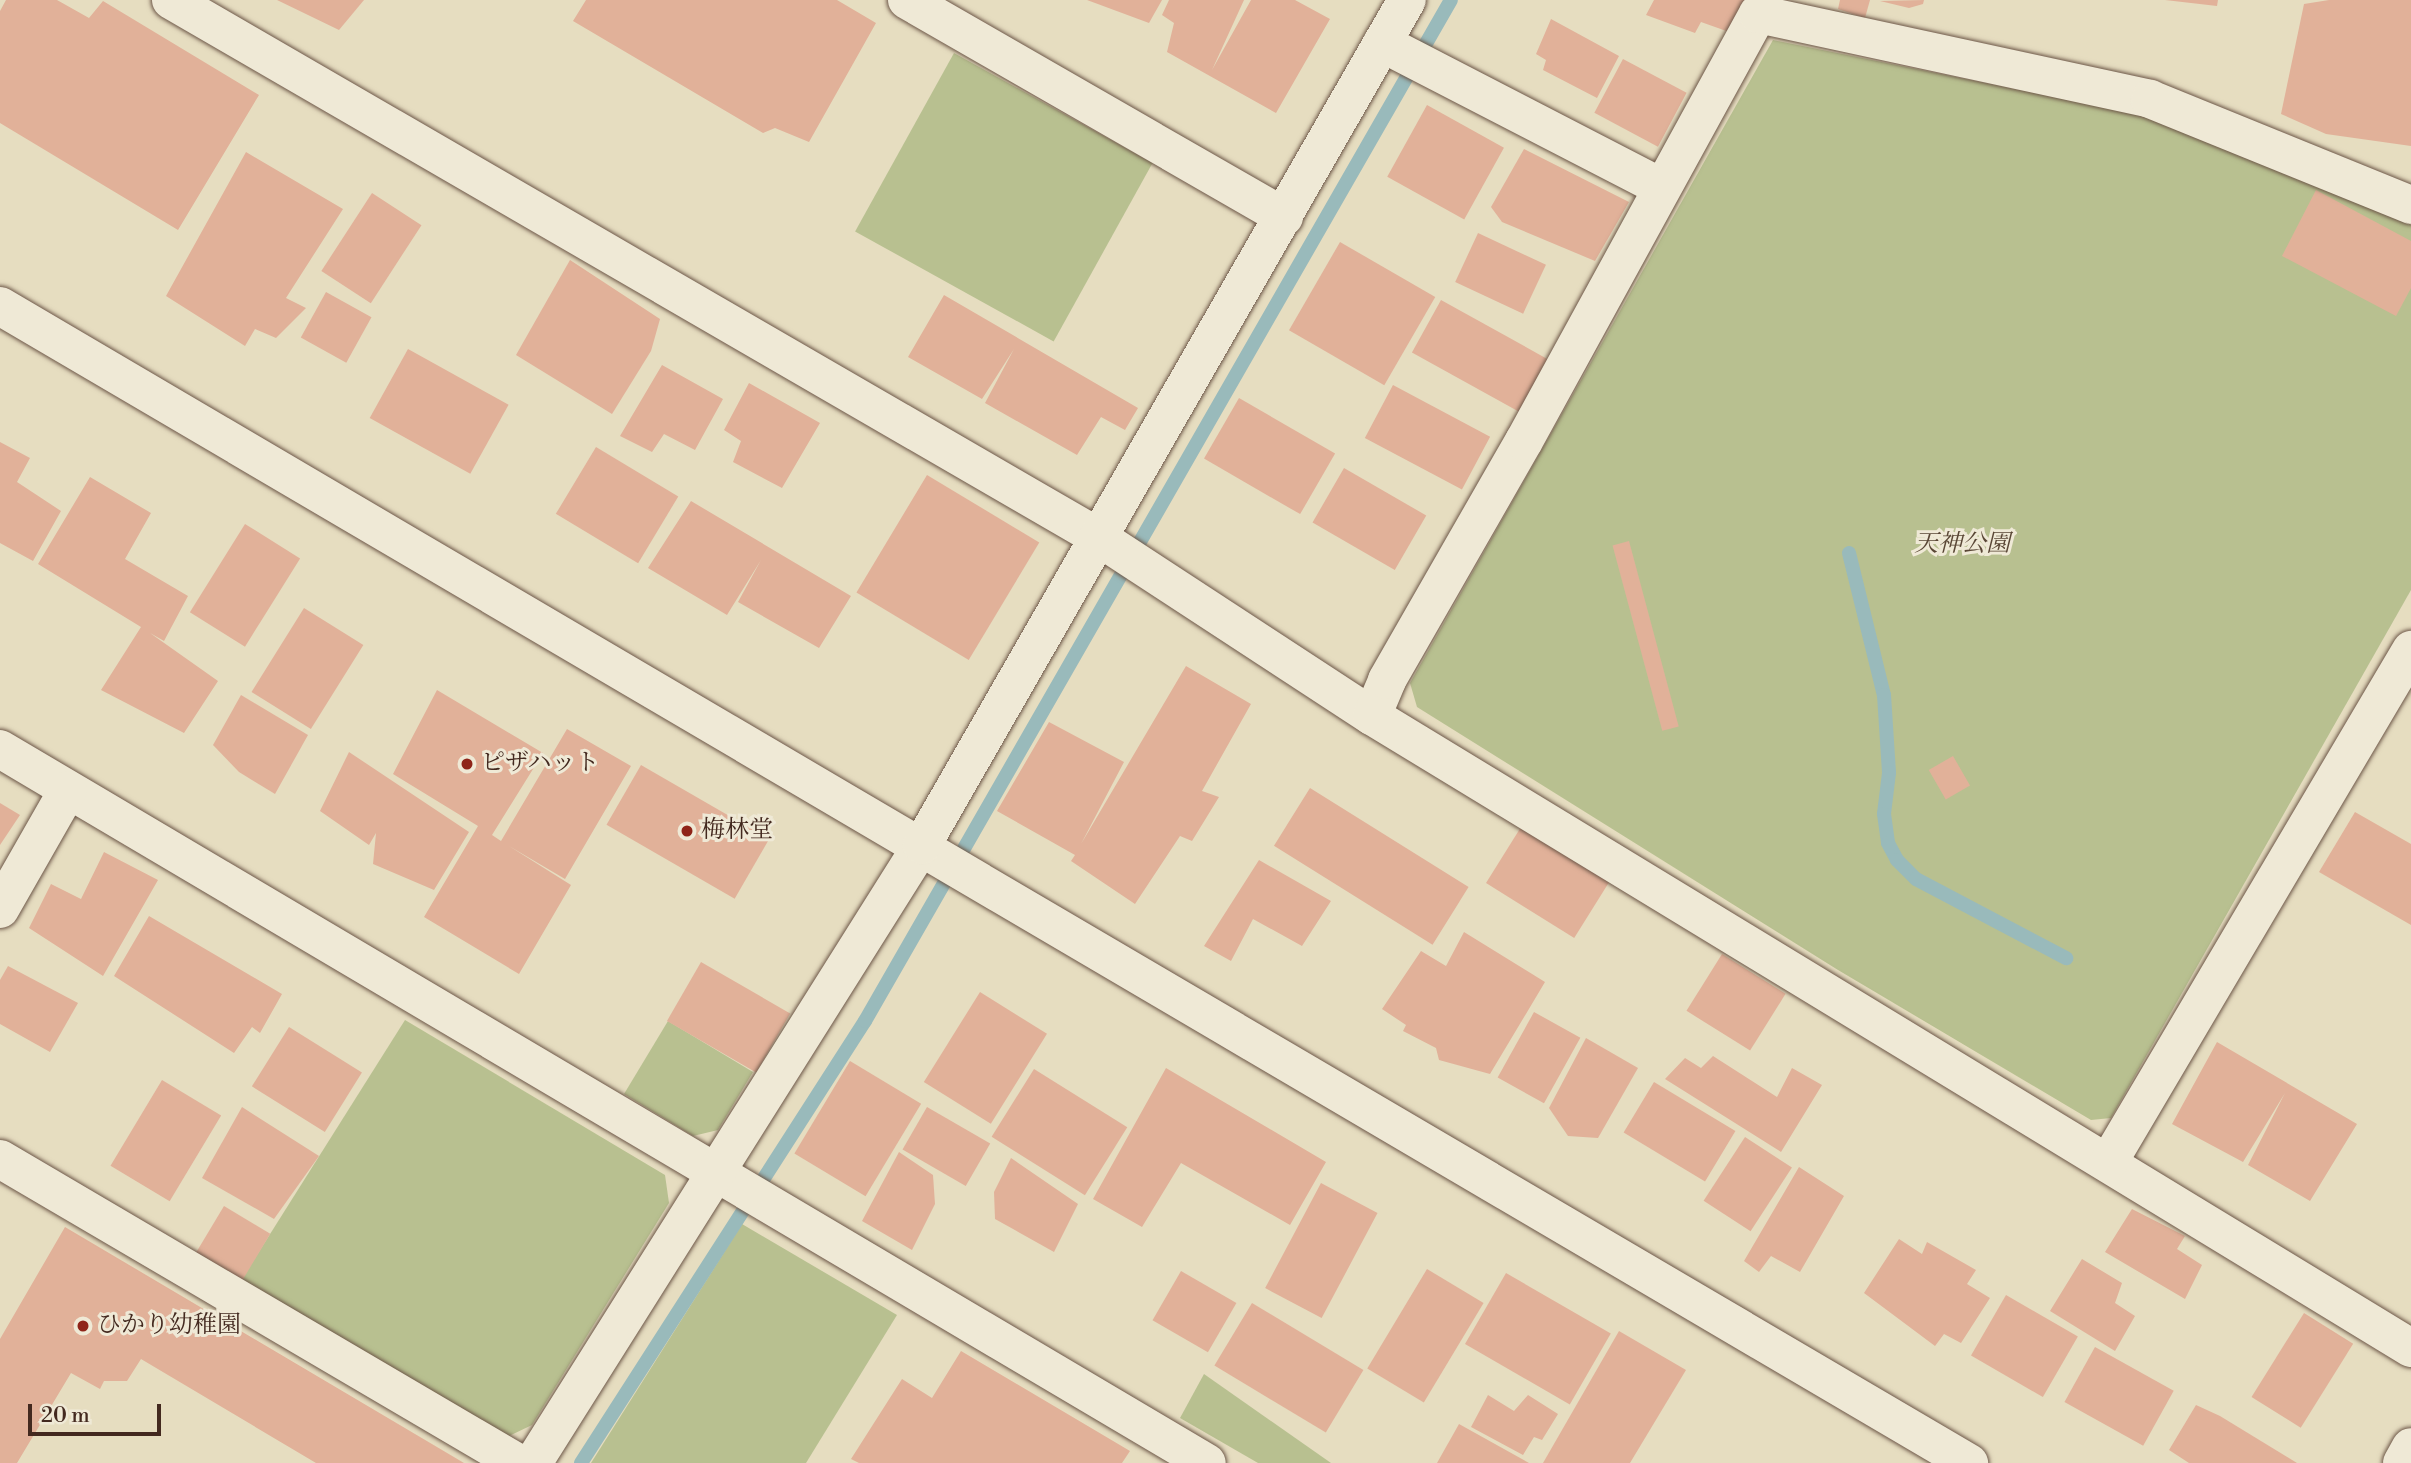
<!DOCTYPE html>
<html>
<head>
<meta charset="utf-8">
<style>
	body { margin:0 }
	#map { position:relative; width:2411px; height:1463px; overflow:hidden; background:#e6ddc0; font-family:"Libre Bodoni","Noto Serif JP",serif }
	div>[style] { position:absolute }
	.green>* { inset:0; background:#b8c090; transform-origin:0 0 }
	.stream>* { height:14px; margin:-7px; padding:0 7px; transform-origin:7px; border-radius:7px; background:#99babb }
	.building>* { inset:0; background:#e1b199; transform-origin:0 0 }
	.roads { filter:drop-shadow(0 0 2px #6c5647) drop-shadow(0 0 2px #6c5647) }
	.minor>* { height:38px; margin:-19px; padding:0 19px; transform-origin:19px; border-radius:19px; background:#efe9d6 }
	.dots>* { width:19px; height:19px; translate:-50% -50%; box-sizing:border-box; border:4px solid #efe9d6; border-radius:50% }
	span { translate:-50% -50%; white-space:nowrap; text-align:center; line-height:1.15; -webkit-text-stroke:6px #efe9d6; paint-order:stroke }
	.park-label { font-size:24px; color:#5a4736; font-style:italic }
	.poi-label { font-size:24px; color:#43291f }
	.left { translate:0 -50%; text-align:left }
	.scale { position:absolute; left:28px; top:1404px; width:133px; height:32px; box-sizing:border-box; border:4px solid #43291f; border-top:0; padding-left:9px; font-size:21px; line-height:24px; white-space:nowrap; color:#43291f; -webkit-text-stroke:5px #efe9d6; paint-order:stroke }
</style>
</head>
<body>
<div id="map">
	<div class="green">
		<div style="clip-path:polygon(1773px 40px,2139px 114px,2411px 222px,2411px 590px,2111px 1118px,2091px 1120px,1838px 970px,1417px 707px,1410px 683px)"></div>
		<div style="left:954px;top:53px;width:227px;height:204px;rotate:29deg"></div>
		<div style="clip-path:polygon(405px 1020px,665px 1175px,669px 1203px,532px 1425px,503px 1439px,241px 1280px)"></div>
		<div style="clip-path:polygon(668px 1021px,753px 1072px,718px 1130px,693px 1136px,624px 1094px)"></div>
		<div style="clip-path:polygon(742px 1224px,897px 1315px,806px 1463px,591px 1463px)"></div>
		<div style="clip-path:polygon(1204px 1374px,1331px 1463px,1258px 1463px,1180px 1418px)"></div>
	</div>
	<div class="stream">
		<div style="left:1849px;top:553px;width:146px;rotate:76.2deg"></div>
		<div style="left:1884px;top:695px;width:78px;rotate:86.3deg"></div>
		<div style="left:1889px;top:773px;width:41px;rotate:97deg"></div>
		<div style="left:1884px;top:814px;width:29px;rotate:82deg"></div>
		<div style="left:1888px;top:843px;width:19px;rotate:62deg"></div>
		<div style="left:1897px;top:860px;width:27px;rotate:45deg"></div>
		<div style="left:1916px;top:879px;width:170px;rotate:27.8deg"></div>
		<div style="left:581px;top:1463px;width:525px;rotate:-57.28deg"></div>
		<div style="left:865px;top:1021px;width:1177px;rotate:-60.15deg"></div>
	</div>
	<div class="building">
		<div style="clip-path:polygon(6px 0,57px 0,89px 18px,103px 1px,259px 95px,178px 230px,0 123px,0 11px)"></div>
		<div style="clip-path:polygon(277px 0,364px 0,339px 30px)"></div>
		<div style="clip-path:polygon(586px 0,837px 0,876px 23px,809px 142px,775px 128px,763px 133px,573px 21px)"></div>
		<div style="clip-path:polygon(1087px 0,1162px 0,1149px 23px)"></div>
		<div style="clip-path:polygon(1169px 0,1244px 0,1212px 70px,1251px 0,1295px 0,1330px 19px,1276px 113px,1167px 52px,1174px 23px,1162px 15px)"></div>
		<div style="clip-path:polygon(1654px 0,1749px 0,1732px 33px,1701px 22px,1695px 33px,1646px 15px)"></div>
		<div style="clip-path:polygon(1840px 0,1870px 0,1865px 18px,1838px 9px)"></div>
		<div style="clip-path:polygon(1924px 0,1923px 4px,1909px 8px,1880px 1px)"></div>
		<div style="clip-path:polygon(2165px 0,2218px 0,2217px 6px)"></div>
		<div style="clip-path:polygon(2329px 0,2411px 0,2411px 146px,2326px 134px,2281px 114px,2304px 4px)"></div>
		<div style="clip-path:polygon(1551px 19px,1619px 56px,1597px 98px,1543px 70px,1546px 60px,1536px 54px)"></div>
		<div style="left:1623px;top:59px;width:72px;height:61px;rotate:28deg"></div>
		<div style="left:1427px;top:105px;width:88px;height:82px;rotate:29deg"></div>
		<div style="clip-path:polygon(1524px 149px,1629px 202px,1595px 261px,1502px 222px,1491px 207px)"></div>
		<div style="clip-path:polygon(246px 152px,343px 209px,286px 298px,306px 308px,276px 338px,255px 329px,245px 346px,166px 296px)"></div>
		<div style="clip-path:polygon(2316px 190px,2411px 241px,2411px 288px,2396px 316px,2282px 256px)"></div>
		<div style="left:372px;top:193px;width:59px;height:93px;rotate:33deg"></div>
		<div style="left:1478px;top:233px;width:75px;height:54px;rotate:25deg"></div>
		<div style="left:1340px;top:242px;width:110px;height:102px;rotate:30deg"></div>
		<div style="clip-path:polygon(570px 260px,660px 319px,651px 351px,612px 414px,516px 355px)"></div>
		<div style="left:326px;top:292px;width:52px;height:52px;rotate:29deg"></div>
		<div style="clip-path:polygon(944px 295px,1138px 408px,1125px 430px,1101px 417px,1077px 455px,985px 403px,1014px 349px,982px 399px,908px 357px)"></div>
		<div style="left:1441px;top:300px;width:123px;height:60px;rotate:29deg"></div>
		<div style="left:408px;top:349px;width:115px;height:79px;rotate:29deg"></div>
		<div style="clip-path:polygon(662px 365px,723px 399px,695px 450px,664px 434px,652px 452px,620px 436px)"></div>
		<div style="clip-path:polygon(749px 383px,820px 423px,782px 488px,733px 462px,741px 441px,724px 430px)"></div>
		<div style="left:1393px;top:385px;width:110px;height:60px;rotate:28deg"></div>
		<div style="left:1239px;top:398px;width:111px;height:70px;rotate:30deg"></div>
		<div style="clip-path:polygon(0 442px,30px 458px,17px 482px,61px 511px,33px 561px,0 543px)"></div>
		<div style="left:596px;top:447px;width:96px;height:78px;rotate:31deg"></div>
		<div style="left:1344px;top:468px;width:95px;height:63px;rotate:30deg"></div>
		<div style="left:927px;top:475px;width:131px;height:137px;rotate:31deg"></div>
		<div style="clip-path:polygon(90px 477px,151px 513px,125px 559px,188px 596px,164px 641px,150px 633px,218px 681px,184px 733px,101px 690px,141px 627px,38px 564px)"></div>
		<div style="clip-path:polygon(691px 501px,851px 596px,819px 648px,738px 602px,761px 560px,727px 615px,648px 568px)"></div>
		<div style="left:245px;top:524px;width:65px;height:104px;rotate:32deg"></div>
		<div style="left:1629px;top:541px;width:192px;height:17px;rotate:75deg"></div>
		<div style="left:304px;top:608px;width:70px;height:99px;rotate:32deg"></div>
		<div style="clip-path:polygon(1186px 666px,1251px 704px,1202px 791px,1219px 797px,1192px 841px,1180px 836px,1135px 904px,1071px 861px,1075px 855px,997px 811px,1049px 722px,1124px 762px,1081px 844px)"></div>
		<div style="clip-path:polygon(437px 690px,543px 753px,492px 835px,501px 841px,567px 729px,631px 766px,565px 879px,509px 846px,571px 885px,519px 974px,424px 917px,478px 826px,393px 774px)"></div>
		<div style="clip-path:polygon(241px 695px,308px 735px,275px 794px,239px 772px,213px 745px)"></div>
		<div style="clip-path:polygon(349px 752px,469px 832px,434px 890px,373px 864px,376px 833px,369px 845px,320px 811px)"></div>
		<div style="left:1953px;top:756px;width:34px;height:28px;rotate:60deg"></div>
		<div style="left:641px;top:765px;width:148px;height:69px;rotate:30deg"></div>
		<div style="left:1310px;top:788px;width:187px;height:68px;rotate:32deg"></div>
		<div style="clip-path:polygon(0 803px,20px 815px,0 845px)"></div>
		<div style="clip-path:polygon(2355px 812px,2411px 844px,2411px 925px,2319px 872px)"></div>
		<div style="left:1521px;top:827px;width:104px;height:66px;rotate:32deg"></div>
		<div style="clip-path:polygon(104px 852px,158px 880px,103px 976px,29px 928px,51px 884px,81px 899px)"></div>
		<div style="clip-path:polygon(1259px 860px,1331px 901px,1302px 946px,1253px 919px,1231px 961px,1204px 946px)"></div>
		<div style="clip-path:polygon(149px 916px,282px 994px,260px 1033px,252px 1027px,234px 1053px,114px 976px)"></div>
		<div style="clip-path:polygon(1464px 932px,1545px 982px,1490px 1074px,1439px 1060px,1436px 1048px,1403px 1031px,1406px 1025px,1382px 1009px,1421px 951px,1446px 966px)"></div>
		<div style="left:1722px;top:954px;width:75px;height:67px;rotate:32deg"></div>
		<div style="left:701px;top:962px;width:103px;height:68px;rotate:30deg"></div>
		<div style="clip-path:polygon(8px 966px,78px 1003px,50px 1052px,0 1024px,0 980px)"></div>
		<div style="left:980px;top:992px;width:79px;height:106px;rotate:32deg"></div>
		<div style="left:1534px;top:1012px;width:53px;height:75px;rotate:29deg"></div>
		<div style="left:289px;top:1027px;width:86px;height:70px;rotate:32deg"></div>
		<div style="clip-path:polygon(1586px 1038px,1638px 1068px,1598px 1138px,1568px 1136px,1549px 1108px)"></div>
		<div style="clip-path:polygon(2217px 1042px,2357px 1124px,2310px 1201px,2248px 1165px,2285px 1093px,2243px 1162px,2172px 1124px)"></div>
		<div style="clip-path:polygon(1713px 1056px,1777px 1097px,1792px 1068px,1822px 1085px,1781px 1152px,1665px 1079px,1685px 1058px,1701px 1068px)"></div>
		<div style="left:850px;top:1061px;width:83px;height:108px;rotate:31deg"></div>
		<div style="clip-path:polygon(1166px 1068px,1326px 1162px,1290px 1225px,1181px 1163px,1142px 1227px,1093px 1199px)"></div>
		<div style="left:1034px;top:1069px;width:110px;height:80px;rotate:32deg"></div>
		<div style="left:162px;top:1080px;width:69px;height:100px;rotate:31deg"></div>
		<div style="left:1654px;top:1082px;width:95px;height:59px;rotate:31deg"></div>
		<div style="clip-path:polygon(242px 1107px,319px 1156px,274px 1219px,202px 1178px)"></div>
		<div style="left:927px;top:1107px;width:73px;height:49px;rotate:30deg"></div>
		<div style="left:1745px;top:1137px;width:56px;height:76px;rotate:33deg"></div>
		<div style="clip-path:polygon(899px 1152px,933px 1175px,935px 1204px,912px 1250px,862px 1221px)"></div>
		<div style="clip-path:polygon(1011px 1158px,1078px 1204px,1054px 1252px,995px 1219px,994px 1192px)"></div>
		<div style="clip-path:polygon(1799px 1167px,1844px 1196px,1800px 1272px,1771px 1256px,1759px 1272px,1744px 1261px)"></div>
		<div style="left:1321px;top:1183px;width:64px;height:119px;rotate:28deg"></div>
		<div style="left:224px;top:1206px;width:54px;height:55px;rotate:31deg"></div>
		<div style="clip-path:polygon(2132px 1209px,2185px 1236px,2177px 1249px,2202px 1265px,2185px 1299px,2105px 1252px)"></div>
		<div style="clip-path:polygon(65px 1227px,464px 1463px,316px 1463px,141px 1359px,127px 1381px,104px 1381px,100px 1389px,71px 1373px,17px 1463px,0 1463px,0 1339px)"></div>
		<div style="clip-path:polygon(1899px 1239px,1922px 1254px,1927px 1242px,1976px 1270px,1967px 1284px,1990px 1298px,1961px 1343px,1944px 1334px,1935px 1346px,1864px 1293px)"></div>
		<div style="clip-path:polygon(2082px 1259px,2122px 1283px,2115px 1303px,2135px 1316px,2115px 1351px,2050px 1311px)"></div>
		<div style="left:1427px;top:1269px;width:66px;height:116px;rotate:31deg"></div>
		<div style="left:1181px;top:1271px;width:64px;height:57px;rotate:30deg"></div>
		<div style="left:1506px;top:1273px;width:121px;height:82px;rotate:30deg"></div>
		<div style="left:2006px;top:1295px;width:83px;height:70px;rotate:30deg"></div>
		<div style="left:1252px;top:1303px;width:130px;height:73px;rotate:31deg"></div>
		<div style="left:2304px;top:1313px;width:58px;height:99px;rotate:32deg"></div>
		<div style="clip-path:polygon(1619px 1331px,1686px 1370px,1630px 1463px,1543px 1463px)"></div>
		<div style="left:2095px;top:1347px;width:90px;height:63px;rotate:29deg"></div>
		<div style="clip-path:polygon(961px 1351px,1130px 1451px,1122px 1463px,859px 1463px,851px 1459px,902px 1379px,932px 1398px)"></div>
		<div style="clip-path:polygon(1488px 1395px,1514px 1411px,1528px 1395px,1558px 1414px,1542px 1440px,1534px 1437px,1523px 1455px,1471px 1427px)"></div>
		<div style="clip-path:polygon(2196px 1405px,2220px 1416px,2297px 1463px,2189px 1463px,2169px 1450px)"></div>
		<div style="clip-path:polygon(1459px 1424px,1529px 1463px,1437px 1463px)"></div>
	</div>
	<div class="roads">
		<div class="minor">
			<div style="left:171px;top:0;width:1071px;rotate:30.08deg"></div>
			<div style="left:1098px;top:537px;width:327px;rotate:33.2deg"></div>
			<div style="left:1372px;top:716px;width:1216px;rotate:31.31deg"></div>
			<div style="left:907px;top:0;width:435px;rotate:29.9deg"></div>
			<div style="left:1382px;top:43px;width:314px;rotate:27.3deg"></div>
			<div style="left:0;top:306px;width:2284px;rotate:30.44deg"></div>
			<div style="left:1372px;top:716px;width:39px;rotate:-67deg"></div>
			<div style="left:1387px;top:680px;width:275px;rotate:-60.2deg"></div>
			<div style="left:1524px;top:441px;width:487px;rotate:-61.3deg"></div>
			<div style="left:1758px;top:14px;width:401px;rotate:12.2deg"></div>
			<div style="left:2150px;top:99px;width:282px;rotate:22.1deg"></div>
			<div style="left:0;top:749px;width:1402px;rotate:30.61deg"></div>
			<div style="left:0;top:909px;width:137px;rotate:-60.3deg"></div>
			<div style="left:0;top:1159px;width:601px;rotate:30.41deg"></div>
			<div style="left:2108px;top:1163px;width:596px;rotate:-59.43deg"></div>
			<div style="left:533px;top:1463px;width:730px;rotate:-57.81deg"></div>
			<div style="left:922px;top:845px;width:974px;rotate:-60.15deg"></div>
			<div style="left:2402px;top:1463px;width:18px;rotate:-61deg"></div>
		</div>
	</div>
	<div class="dots">
		<div style="left:467px;top:764px;background:#8f2418"></div>
		<div style="left:687px;top:831px;background:#8f2418"></div>
		<div style="left:83px;top:1326px;background:#8f2418"></div>
	</div>
	<div class="park-label">
		<span style="left:1962px;top:545px">天神公園</span>
	</div>
	<div class="poi-label">
		<span class="left" style="left:481px;top:764px">ピザハット</span>
		<span class="left" style="left:701px;top:831px">梅林堂</span>
		<span class="left" style="left:97px;top:1326px">ひかり幼稚園</span>
	</div>
	<div class="scale">20 m</div>
</div>
</body>
</html>
